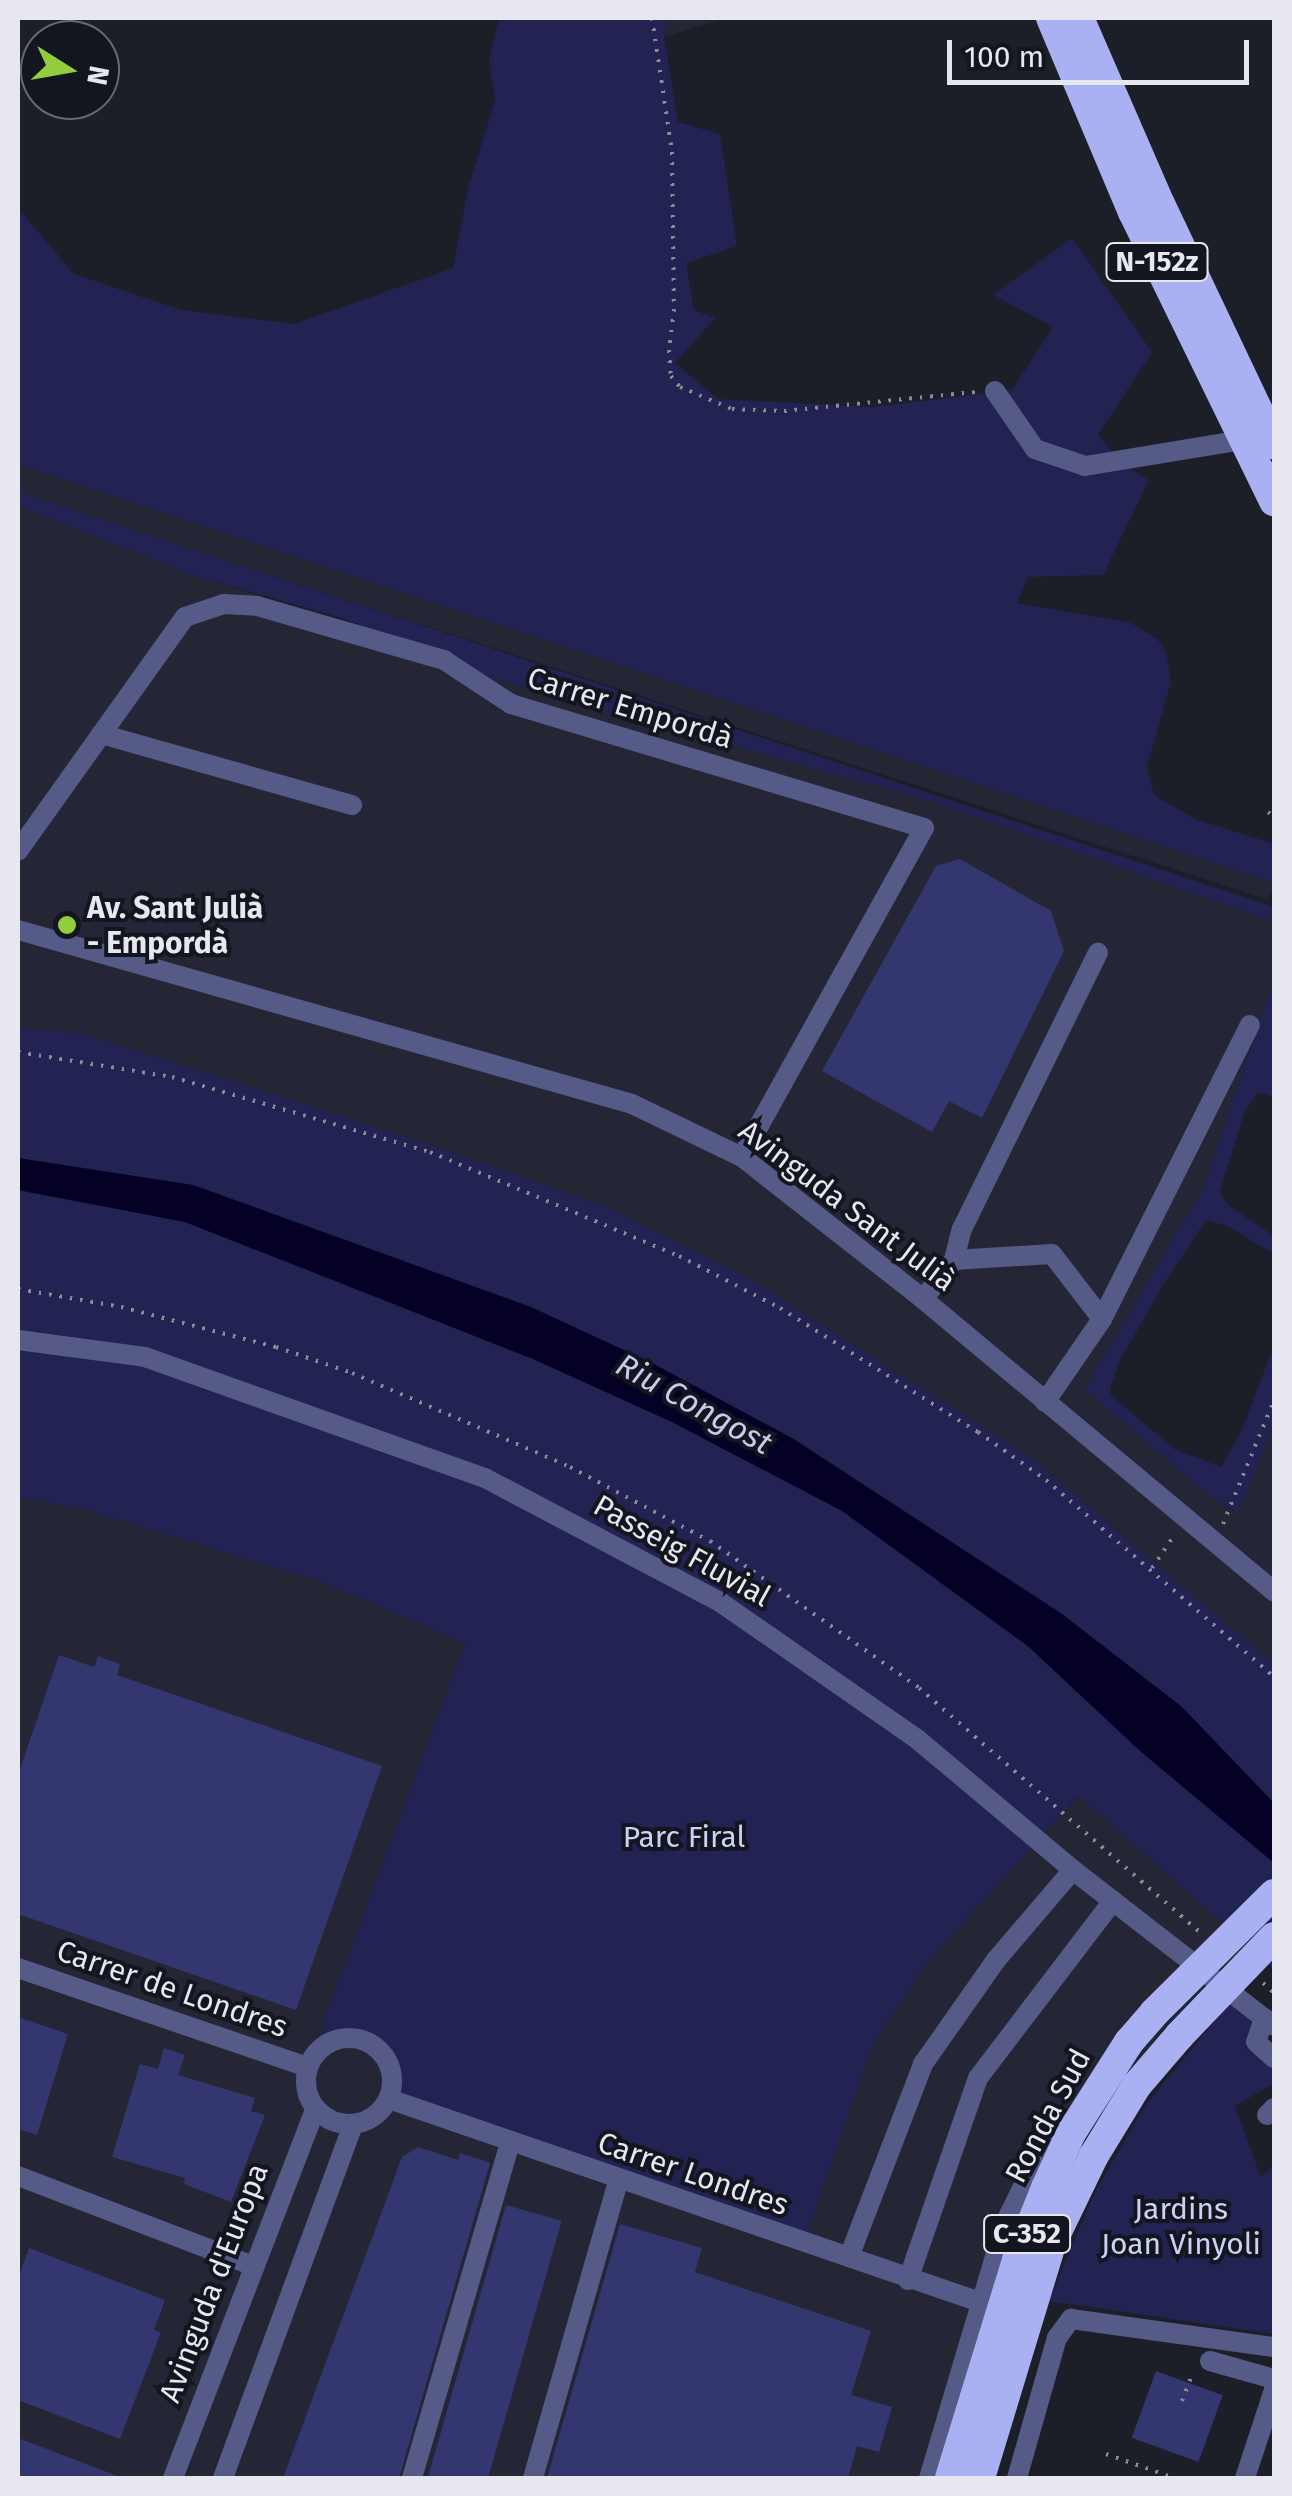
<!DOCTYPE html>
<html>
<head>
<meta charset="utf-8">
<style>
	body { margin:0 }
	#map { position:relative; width:1292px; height:2496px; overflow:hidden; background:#1c1e28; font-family:"Fira Sans",sans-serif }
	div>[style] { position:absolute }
	.built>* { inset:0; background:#242636; transform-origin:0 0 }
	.green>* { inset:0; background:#222253 }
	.water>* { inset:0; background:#050025 }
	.building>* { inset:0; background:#34366f; transform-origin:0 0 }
	.path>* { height:4px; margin-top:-2px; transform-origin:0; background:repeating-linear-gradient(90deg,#8a8b94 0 2.5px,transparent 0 10.5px) }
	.minor>* { height:20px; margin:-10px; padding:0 10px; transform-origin:10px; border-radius:10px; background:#555a86 }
	.minor>.ring { margin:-10px; padding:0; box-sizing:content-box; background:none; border:20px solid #555a86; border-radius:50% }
	.highway>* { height:30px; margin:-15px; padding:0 15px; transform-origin:15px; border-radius:15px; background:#aab1f3 }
	.highway-bridge>* { height:30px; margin:-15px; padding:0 15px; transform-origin:15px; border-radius:15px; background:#aab1f3 }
	.dots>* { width:28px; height:28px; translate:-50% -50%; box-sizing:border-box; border:5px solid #13151f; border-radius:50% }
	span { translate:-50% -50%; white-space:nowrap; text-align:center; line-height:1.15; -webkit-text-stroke:8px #13151f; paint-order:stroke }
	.shield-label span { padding:2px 8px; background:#13151f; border:2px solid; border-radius:8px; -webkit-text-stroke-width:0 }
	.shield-label { font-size:28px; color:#e6e7ef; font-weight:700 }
	.street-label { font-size:30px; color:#e6e7ef }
	.poi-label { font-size:30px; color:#e6e7ef; font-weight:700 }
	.left { translate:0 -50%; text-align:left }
	.park-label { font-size:30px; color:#ccd2f6 }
	.water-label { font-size:32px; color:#c6cbef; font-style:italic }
	.frame { position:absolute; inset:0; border:20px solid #e6e7ef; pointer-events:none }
	.north { position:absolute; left:20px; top:20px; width:100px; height:100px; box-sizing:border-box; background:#13151f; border:2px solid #676972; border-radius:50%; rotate:101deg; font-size:28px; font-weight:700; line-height:40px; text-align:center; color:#e6e7ef }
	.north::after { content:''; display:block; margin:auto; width:35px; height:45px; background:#93cc3d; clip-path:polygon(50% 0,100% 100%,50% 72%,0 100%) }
	.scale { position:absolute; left:947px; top:40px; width:302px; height:45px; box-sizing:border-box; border:5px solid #e6e7ef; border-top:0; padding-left:12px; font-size:30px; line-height:35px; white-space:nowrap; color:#e6e7ef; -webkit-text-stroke:8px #13151f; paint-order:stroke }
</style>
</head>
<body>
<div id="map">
	<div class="built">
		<div style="clip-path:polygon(665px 18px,726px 18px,664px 37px)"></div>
		<div style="left:18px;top:464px;width:1324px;height:28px;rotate:18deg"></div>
		<div style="clip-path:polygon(18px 506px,192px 575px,931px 801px,1274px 922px,1274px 980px,1203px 1189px,1086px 1389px,1208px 1495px,1236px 1513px,1274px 1425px,1274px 1665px,1033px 1459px,751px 1280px,609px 1208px,435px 1146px,84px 1034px,18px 1027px)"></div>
		<div style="clip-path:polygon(18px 1497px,83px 1509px,317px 1580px,465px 1643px,322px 2026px,326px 2043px,355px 2038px,383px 2054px,392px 2082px,389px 2098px,800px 2251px,873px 2044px,929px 1960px,1080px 1796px,1247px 1945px,1160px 2033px,1094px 2123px,1043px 2231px,965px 2478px,18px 2478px)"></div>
	</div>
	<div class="green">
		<div style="clip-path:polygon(499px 18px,665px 18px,664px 37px,678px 122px,720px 134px,737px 246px,686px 263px,694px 310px,715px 318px,675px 363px,718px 399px,872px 407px,1012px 390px,1053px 327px,993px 295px,1072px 238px,1152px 352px,1098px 435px,1122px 464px,1149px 480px,1103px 575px,1028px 577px,1017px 603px,1131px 623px,1157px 639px,1166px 652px,1171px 682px,1147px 767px,1154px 795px,1195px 819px,1274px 844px,1274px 882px,18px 464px,18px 208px,74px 274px,181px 310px,294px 324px,453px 268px,468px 188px,495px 100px,489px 60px)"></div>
		<div style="clip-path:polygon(18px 492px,1274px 907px,1274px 922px,931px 801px,496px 679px,345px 619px,192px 575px,18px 506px)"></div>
		<div style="clip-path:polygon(1274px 980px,1274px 1097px,1258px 1092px,1244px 1113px,1220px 1192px,1228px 1205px,1274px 1236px,1274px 1254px,1227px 1226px,1206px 1220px,1162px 1287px,1120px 1360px,1110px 1388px,1111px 1395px,1174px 1449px,1221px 1467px,1242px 1430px,1274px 1345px,1274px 1425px,1237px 1513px,1208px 1495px,1085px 1389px,1203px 1189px)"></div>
		<div style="clip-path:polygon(18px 1027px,84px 1034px,435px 1146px,609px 1208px,751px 1280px,1033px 1459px,1274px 1665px,1274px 1803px,1182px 1707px,1062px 1614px,792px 1438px,531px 1307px,193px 1185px,18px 1158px)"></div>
		<div style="clip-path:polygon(18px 1190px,185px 1222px,348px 1286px,533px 1359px,672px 1422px,843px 1511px,1029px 1647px,1139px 1750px,1274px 1863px,1274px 1969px,1079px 1796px,929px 1960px,873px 2044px,801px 2251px,389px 2099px,392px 2082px,383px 2054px,355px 2038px,326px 2044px,322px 2026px,465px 1643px,317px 1580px,83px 1509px,18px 1497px)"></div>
		<div style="clip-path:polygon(1230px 2002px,1258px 2027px,1245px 2047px,1274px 2070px,1274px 2083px,1235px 2106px,1261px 2177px,1274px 2164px,1274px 2334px,1049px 2301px,1094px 2194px,1145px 2106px)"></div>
	</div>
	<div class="water">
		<div style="clip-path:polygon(18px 1158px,193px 1185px,531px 1307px,652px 1363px,792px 1438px,1062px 1614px,1182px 1707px,1274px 1803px,1274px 1863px,1139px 1750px,1029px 1647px,842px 1511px,672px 1422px,533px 1359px,348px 1286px,185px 1222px,18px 1190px)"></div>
	</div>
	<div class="building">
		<div style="clip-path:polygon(960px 859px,1051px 911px,1064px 951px,982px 1118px,949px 1101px,932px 1132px,822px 1071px,936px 866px)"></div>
		<div style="clip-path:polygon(59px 1655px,94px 1667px,98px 1656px,120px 1664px,117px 1675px,382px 1766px,296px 2010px,18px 1914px,18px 1775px)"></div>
		<div style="clip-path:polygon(18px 2017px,68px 2034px,37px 2135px,18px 2129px)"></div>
		<div style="clip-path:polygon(164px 2048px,185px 2055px,178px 2075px,255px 2098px,251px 2111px,265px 2115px,231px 2202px,184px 2184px,185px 2178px,112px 2157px,140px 2064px,158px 2069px)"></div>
		<div style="clip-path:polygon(418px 2147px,458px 2160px,460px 2153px,490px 2163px,399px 2478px,283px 2478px,402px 2157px)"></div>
		<div style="left:506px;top:2205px;width:58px;height:284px;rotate:16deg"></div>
		<div style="clip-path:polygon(620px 2224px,702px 2248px,695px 2272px,871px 2331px,851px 2395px,892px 2407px,879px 2452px,857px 2446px,848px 2478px,547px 2478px)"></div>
		<div style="clip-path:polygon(29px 2248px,165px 2300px,154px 2330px,161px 2332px,120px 2439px,18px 2400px,18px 2278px)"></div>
		<div style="left:1156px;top:2371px;width:71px;height:71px;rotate:20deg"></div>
		<div style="clip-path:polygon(18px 2438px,120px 2477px,120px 2478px,18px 2478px)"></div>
	</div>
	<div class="path">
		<div style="left:652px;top:18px;width:135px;rotate:81.5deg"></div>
		<div style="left:672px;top:152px;width:157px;rotate:89.3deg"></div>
		<div style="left:674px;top:309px;width:41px;rotate:97deg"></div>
		<div style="left:669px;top:350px;width:26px;rotate:86deg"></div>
		<div style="left:671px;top:376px;width:14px;rotate:51deg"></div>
		<div style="left:680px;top:387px;width:56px;rotate:22.9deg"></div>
		<div style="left:732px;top:409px;width:52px;rotate:2.2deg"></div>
		<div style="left:784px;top:411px;width:192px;rotate:-5.7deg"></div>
		<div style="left:1268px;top:812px;width:8px;rotate:40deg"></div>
		<div style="left:18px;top:1052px;width:156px;rotate:9.2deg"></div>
		<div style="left:172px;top:1077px;width:269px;rotate:16.2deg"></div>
		<div style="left:430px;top:1152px;width:270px;rotate:22.7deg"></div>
		<div style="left:679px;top:1256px;width:114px;rotate:27.2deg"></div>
		<div style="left:780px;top:1308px;width:234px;rotate:32.1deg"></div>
		<div style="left:978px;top:1432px;width:83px;rotate:35.2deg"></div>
		<div style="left:1046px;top:1480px;width:301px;rotate:40.8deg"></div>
		<div style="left:18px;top:1289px;width:105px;rotate:9.9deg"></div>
		<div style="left:121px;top:1307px;width:160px;rotate:14.5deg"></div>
		<div style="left:276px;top:1347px;width:80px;rotate:18.9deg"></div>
		<div style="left:352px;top:1373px;width:237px;rotate:23.3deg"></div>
		<div style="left:570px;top:1467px;width:158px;rotate:27.9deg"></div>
		<div style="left:710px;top:1541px;width:256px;rotate:35.1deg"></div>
		<div style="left:919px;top:1688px;width:374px;rotate:41deg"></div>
		<div style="left:1223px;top:1524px;width:134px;rotate:-67.6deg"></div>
		<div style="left:1152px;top:1568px;width:41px;rotate:-55.9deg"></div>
		<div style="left:1263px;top:1983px;width:15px;rotate:42deg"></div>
		<div style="left:1182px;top:2401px;width:30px;rotate:-69deg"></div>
		<div style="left:1106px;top:2454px;width:72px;rotate:19.4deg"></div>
	</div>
	<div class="minor">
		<div style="left:995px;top:391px;width:70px;rotate:55.4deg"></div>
		<div style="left:1035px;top:449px;width:53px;rotate:18.8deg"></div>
		<div style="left:1085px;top:466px;width:159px;rotate:-9.4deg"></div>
		<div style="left:101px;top:734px;width:261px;rotate:15.8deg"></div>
		<div style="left:18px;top:851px;width:287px;rotate:-54.5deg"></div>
		<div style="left:185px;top:617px;width:41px;rotate:-18.4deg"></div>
		<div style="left:224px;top:604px;width:33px;rotate:3deg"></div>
		<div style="left:257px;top:606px;width:195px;rotate:16.1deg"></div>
		<div style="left:444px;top:660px;width:80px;rotate:33.3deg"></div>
		<div style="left:511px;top:704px;width:431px;rotate:16.7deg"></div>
		<div style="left:924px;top:828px;width:376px;rotate:119deg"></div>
		<div style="left:18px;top:930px;width:638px;rotate:15.82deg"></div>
		<div style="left:632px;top:1104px;width:122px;rotate:25.7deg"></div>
		<div style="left:742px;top:1157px;width:230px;rotate:38.1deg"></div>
		<div style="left:923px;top:1299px;width:457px;rotate:39.8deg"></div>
		<div style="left:954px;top:1260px;width:32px;rotate:-76deg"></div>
		<div style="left:962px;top:1229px;width:308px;rotate:-63.8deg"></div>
		<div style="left:923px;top:1299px;width:50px;rotate:-51.5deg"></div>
		<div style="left:954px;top:1260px;width:98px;rotate:-3.5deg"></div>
		<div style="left:1052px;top:1254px;width:82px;rotate:52.4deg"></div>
		<div style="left:18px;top:1340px;width:128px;rotate:7.6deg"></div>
		<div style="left:145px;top:1357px;width:361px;rotate:19.6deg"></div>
		<div style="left:485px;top:1478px;width:266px;rotate:27.8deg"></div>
		<div style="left:720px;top:1602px;width:240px;rotate:34.8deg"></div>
		<div style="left:917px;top:1739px;width:204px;rotate:40deg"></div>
		<div style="left:1073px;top:1870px;width:254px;rotate:37.8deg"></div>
		<div style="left:1045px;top:1402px;width:101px;rotate:-55.5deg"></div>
		<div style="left:1102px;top:1319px;width:329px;rotate:-63.3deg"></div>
		<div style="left:18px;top:1968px;width:305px;rotate:18.9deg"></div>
		<div style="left:1264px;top:2018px;width:25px;rotate:108deg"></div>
		<div style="left:1256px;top:2042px;width:24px;rotate:42deg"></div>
		<div class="ring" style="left:306px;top:2038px;width:66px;height:66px"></div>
		<div style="left:389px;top:2099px;width:625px;rotate:18.96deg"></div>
		<div style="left:1267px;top:2115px;width:10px;rotate:-45deg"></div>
		<div style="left:18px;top:2176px;width:253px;rotate:20.9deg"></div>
		<div style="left:849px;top:2257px;width:207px;rotate:-69deg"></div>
		<div style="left:923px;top:2064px;width:127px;rotate:-54.9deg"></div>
		<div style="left:996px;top:1960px;width:118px;rotate:-49.5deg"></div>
		<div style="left:908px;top:2280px;width:214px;rotate:-70.9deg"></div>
		<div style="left:978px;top:2078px;width:223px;rotate:-52.7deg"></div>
		<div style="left:1210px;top:2361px;width:66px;rotate:15.7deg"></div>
		<div style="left:173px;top:2478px;width:394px;rotate:-68.9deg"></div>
		<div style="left:223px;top:2478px;width:376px;rotate:-69.8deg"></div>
		<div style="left:412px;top:2478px;width:349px;rotate:-73.7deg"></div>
		<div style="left:533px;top:2478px;width:309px;rotate:-74deg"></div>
		<div style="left:929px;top:2478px;width:266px;rotate:-73.4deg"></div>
		<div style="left:1005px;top:2223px;width:99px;rotate:-63.7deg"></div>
		<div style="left:1017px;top:2478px;width:146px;rotate:-74.1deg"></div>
		<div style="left:1057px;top:2338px;width:24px;rotate:-54deg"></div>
		<div style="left:1071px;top:2319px;width:205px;rotate:7.9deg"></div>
		<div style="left:1245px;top:2478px;width:93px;rotate:-71.8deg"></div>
	</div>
	<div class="highway">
		<div style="left:1051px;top:18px;width:211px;rotate:67.1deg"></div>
		<div style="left:1133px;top:212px;width:322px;rotate:64deg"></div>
		<div style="left:1079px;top:18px;width:203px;rotate:66.5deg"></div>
		<div style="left:1160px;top:204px;width:266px;rotate:64.6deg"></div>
		<div style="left:950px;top:2478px;width:228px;rotate:-72.9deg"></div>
		<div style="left:1017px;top:2260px;width:78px;rotate:-68.1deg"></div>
		<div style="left:1046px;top:2188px;width:60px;rotate:-65.6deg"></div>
		<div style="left:1071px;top:2133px;width:108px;rotate:-57.5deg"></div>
		<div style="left:1129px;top:2042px;width:38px;rotate:-49deg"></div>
		<div style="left:980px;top:2478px;width:245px;rotate:-73.1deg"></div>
		<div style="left:1051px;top:2244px;width:97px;rotate:-64.2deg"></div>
		<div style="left:1093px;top:2157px;width:84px;rotate:-58.6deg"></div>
		<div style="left:1137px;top:2085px;width:65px;rotate:-49.4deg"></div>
	</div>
	<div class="highway-bridge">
		<div style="left:1154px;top:2013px;width:169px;rotate:-44.8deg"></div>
		<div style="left:1179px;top:2036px;width:137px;rotate:-46.2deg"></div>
	</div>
	<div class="dots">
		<div style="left:67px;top:925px;background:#93cc3d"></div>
	</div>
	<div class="shield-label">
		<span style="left:1157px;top:262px">N-152z</span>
		<span style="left:1027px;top:2234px">C-352</span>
	</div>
	<div class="street-label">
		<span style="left:630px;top:708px;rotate:17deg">Carrer Empordà</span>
		<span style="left:847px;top:1206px;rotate:37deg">Avinguda Sant Julià</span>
		<span style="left:682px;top:1551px;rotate:29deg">Passeig Fluvial</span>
		<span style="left:172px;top:1989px;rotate:19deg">Carrer de Londres</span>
		<span style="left:1048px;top:2116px;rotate:-62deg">Ronda Sud</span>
		<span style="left:693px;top:2174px;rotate:19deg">Carrer Londres</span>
		<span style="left:214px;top:2283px;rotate:-69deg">Avinguda d'Europa</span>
	</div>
	<div class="poi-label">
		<span class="left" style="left:87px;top:925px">Av. Sant Julià<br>- Empordà</span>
	</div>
	<div class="park-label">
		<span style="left:684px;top:1837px">Parc Firal</span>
		<span style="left:1181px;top:2226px">Jardins<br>Joan Vinyoli</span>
	</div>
	<div class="water-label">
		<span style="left:694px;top:1404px;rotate:29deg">Riu Congost</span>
	</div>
	<div class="frame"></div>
	<div class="north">N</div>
	<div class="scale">100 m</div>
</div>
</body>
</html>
